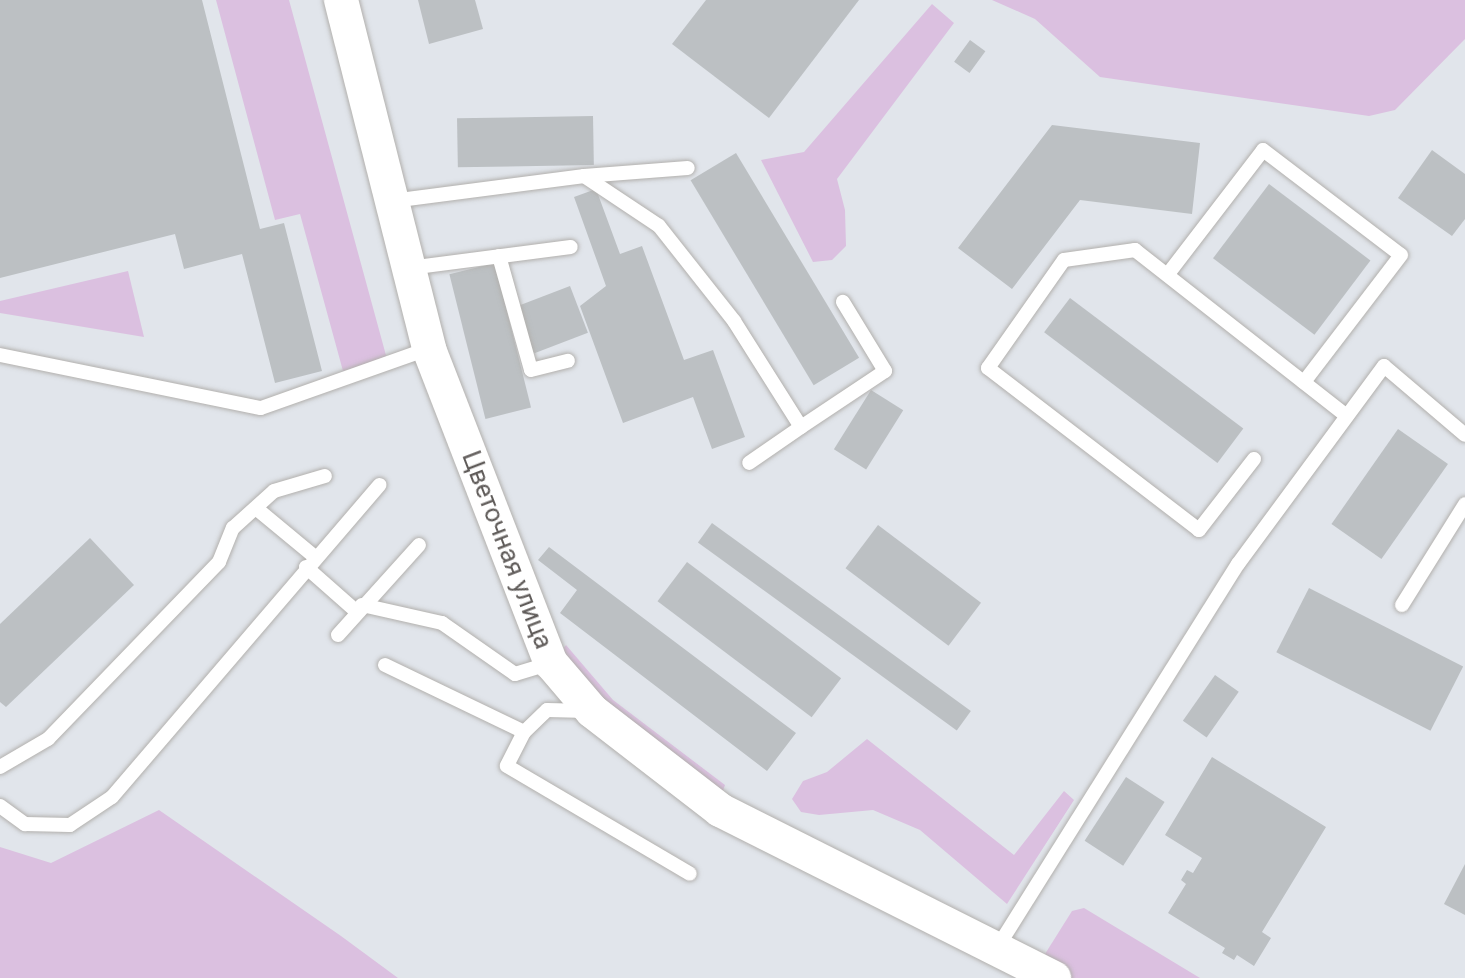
<!DOCTYPE html>
<html>
<head>
<meta charset="utf-8">
<style>
	body { margin:0 }
	#map { position:relative; width:1465px; height:978px; overflow:hidden; background:#e1e5eb; font-family:Roboto,sans-serif }
	div>[style] { position:absolute }
	.green>* { inset:0; background:#dbc0e0 }
	.building>* { inset:0; background:#bcc0c3; transform-origin:0 0 }
	.roads { filter:drop-shadow(0 0 2px #b2b0ad) drop-shadow(0 0 2px #b2b0ad) }
	.service>* { height:14px; margin:-7px; padding:0 7px; transform-origin:7px; border-radius:7px; background:#fff }
	.tertiary>* { height:34px; margin:-17px; padding:0 17px; transform-origin:17px; border-radius:17px; background:#fff }
	span { translate:-50% -50%; white-space:nowrap; text-align:center; line-height:1.15; -webkit-text-stroke:6px #fff; paint-order:stroke }
	.street-label { font-size:26px; color:#605c5a }
</style>
</head>
<body>
<div id="map">
	<div class="green">
		<div style="clip-path:polygon(216px 0,289px 0,387px 359px,343px 371px,300px 214px,275px 220px)"></div>
		<div style="clip-path:polygon(992px 0,1465px 0,1465px 39px,1395px 110px,1369px 116px,1100px 77px,1035px 19px)"></div>
		<div style="clip-path:polygon(932px 4px,954px 23px,837px 179px,845px 210px,846px 246px,832px 260px,813px 262px,761px 160px,804px 152px)"></div>
		<div style="clip-path:polygon(128px 271px,144px 337px,0 313px,0 301px)"></div>
		<div style="clip-path:polygon(566px 645px,613px 700px,725px 785px,721px 796px,599px 705px,560px 653px)"></div>
		<div style="clip-path:polygon(867px 739px,1014px 855px,1064px 791px,1074px 800px,1007px 904px,920px 830px,873px 810px,819px 815px,801px 812px,792px 799px,803px 781px,827px 772px)"></div>
		<div style="clip-path:polygon(159px 810px,341px 936px,398px 978px,0 978px,0 847px,51px 863px)"></div>
		<div style="clip-path:polygon(1084px 908px,1200px 978px,1071px 978px,1049px 964px,1045px 954px,1072px 911px)"></div>
	</div>
	<div class="building">
		<div style="clip-path:polygon(0 0,202px 0,260px 229px,284px 223px,322px 371px,275px 383px,242px 254px,184px 269px,175px 234px,0 278px)"></div>
		<div style="clip-path:polygon(418px 0,475px 0,483px 29px,429px 44px)"></div>
		<div style="clip-path:polygon(706px 0,859px 0,769px 118px,672px 44px)"></div>
		<div style="left:970px;top:40px;width:19px;height:27px;rotate:36deg"></div>
		<div style="left:593px;top:116px;width:49px;height:136px;rotate:89deg"></div>
		<div style="clip-path:polygon(1052px 125px,1200px 143px,1192px 214px,1080px 200px,1012px 289px,958px 248px)"></div>
		<div style="clip-path:polygon(1432px 150px,1465px 174px,1465px 219px,1452px 236px,1398px 198px)"></div>
		<div style="left:736px;top:153px;width:239px;height:53px;rotate:59deg"></div>
		<div style="left:1269px;top:184px;width:127px;height:93px;rotate:37deg"></div>
		<div style="clip-path:polygon(596px 189px,620px 254px,642px 246px,684px 360px,713px 350px,745px 437px,712px 449px,693px 397px,623px 423px,580px 306px,606px 286px,574px 197px)"></div>
		<div style="left:495px;top:263px;width:149px;height:47px;rotate:76deg"></div>
		<div style="left:570px;top:286px;width:50px;height:58px;rotate:69deg"></div>
		<div style="left:1070px;top:298px;width:217px;height:43px;rotate:37deg"></div>
		<div style="left:871px;top:390px;width:38px;height:70px;rotate:32deg"></div>
		<div style="left:1398px;top:429px;width:61px;height:116px;rotate:35deg"></div>
		<div style="left:712px;top:523px;width:320px;height:24px;rotate:36deg"></div>
		<div style="left:878px;top:525px;width:129px;height:54px;rotate:37deg"></div>
		<div style="clip-path:polygon(90px 538px,134px 585px,6px 707px,0 702px,0 624px)"></div>
		<div style="clip-path:polygon(549px 547px,796px 733px,767px 771px,560px 613px,577px 590px,538px 560px)"></div>
		<div style="left:687px;top:562px;width:193px;height:49px;rotate:37deg"></div>
		<div style="left:1309px;top:588px;width:173px;height:72px;rotate:27deg"></div>
		<div style="left:1215px;top:675px;width:29px;height:56px;rotate:35deg"></div>
		<div style="clip-path:polygon(1212px 757px,1326px 827px,1262px 932px,1271px 938px,1254px 966px,1237px 955px,1234px 960px,1222px 953px,1225px 948px,1168px 913px,1186px 884px,1181px 880px,1187px 870px,1193px 873px,1202px 858px,1165px 835px)"></div>
		<div style="left:1126px;top:777px;width:46px;height:76px;rotate:33deg"></div>
		<div style="clip-path:polygon(1465px 864px,1465px 915px,1444px 904px)"></div>
	</div>
	<div class="roads">
		<div class="service">
			<div style="left:584px;top:176px;width:90px;rotate:33.7deg"></div>
			<div style="left:659px;top:226px;width:121px;rotate:51.7deg"></div>
			<div style="left:734px;top:321px;width:125px;rotate:57.7deg"></div>
			<div style="left:801px;top:427px;width:63px;rotate:145.3deg"></div>
			<div style="left:392px;top:201px;width:194px;rotate:-7.4deg"></div>
			<div style="left:584px;top:176px;width:104px;rotate:-4.4deg"></div>
			<div style="left:499px;top:256px;width:118px;rotate:74.3deg"></div>
			<div style="left:531px;top:370px;width:38px;rotate:-14deg"></div>
			<div style="left:409px;top:268px;width:163px;rotate:-7.4deg"></div>
			<div style="left:1168px;top:274px;width:156px;rotate:-52.5deg"></div>
			<div style="left:1263px;top:150px;width:173px;rotate:37.3deg"></div>
			<div style="left:1401px;top:255px;width:160px;rotate:127.4deg"></div>
			<div style="left:0;top:355px;width:266px;rotate:11.5deg"></div>
			<div style="left:261px;top:408px;width:177px;rotate:-19.5deg"></div>
			<div style="left:801px;top:427px;width:101px;rotate:-33.7deg"></div>
			<div style="left:885px;top:371px;width:81px;rotate:-121.3deg"></div>
			<div style="left:1254px;top:459px;width:90px;rotate:127.8deg"></div>
			<div style="left:1199px;top:530px;width:266px;rotate:-142.5deg"></div>
			<div style="left:988px;top:368px;width:132px;rotate:-54.9deg"></div>
			<div style="left:1064px;top:260px;width:72px;rotate:-8deg"></div>
			<div style="left:1135px;top:250px;width:269px;rotate:38.1deg"></div>
			<div style="left:257px;top:509px;width:75px;rotate:39.6deg"></div>
			<div style="left:306px;top:567px;width:68px;rotate:41.4deg"></div>
			<div style="left:362px;top:605px;width:82px;rotate:12.7deg"></div>
			<div style="left:442px;top:623px;width:89px;rotate:34.9deg"></div>
			<div style="left:515px;top:674px;width:37px;rotate:-17deg"></div>
			<div style="left:1402px;top:605px;width:119px;rotate:-58deg"></div>
			<div style="left:338px;top:635px;width:121px;rotate:-48deg"></div>
			<div style="left:385px;top:665px;width:154px;rotate:25.7deg"></div>
			<div style="left:587px;top:711px;width:40px;rotate:-178.6deg"></div>
			<div style="left:547px;top:710px;width:32px;rotate:136deg"></div>
			<div style="left:524px;top:732px;width:38px;rotate:117deg"></div>
			<div style="left:507px;top:766px;width:212px;rotate:30.5deg"></div>
			<div style="left:0;top:767px;width:56px;rotate:-30.3deg"></div>
			<div style="left:48px;top:739px;width:246px;rotate:-46deg"></div>
			<div style="left:219px;top:562px;width:37px;rotate:-68deg"></div>
			<div style="left:233px;top:528px;width:55px;rotate:-42.1deg"></div>
			<div style="left:274px;top:491px;width:53px;rotate:-16.4deg"></div>
			<div style="left:0;top:806px;width:31px;rotate:36deg"></div>
			<div style="left:25px;top:824px;width:45px;rotate:1.3deg"></div>
			<div style="left:70px;top:825px;width:50px;rotate:-33.7deg"></div>
			<div style="left:112px;top:797px;width:411px;rotate:-49.4deg"></div>
			<div style="left:997px;top:948px;width:453px;rotate:-57.9deg"></div>
			<div style="left:1238px;top:564px;width:246px;rotate:-53.6deg"></div>
			<div style="left:1384px;top:366px;width:106px;rotate:40.4deg"></div>
		</div>
		<div class="tertiary">
			<div style="left:341px;top:0;width:360px;rotate:75.8deg"></div>
			<div style="left:429px;top:349px;width:337px;rotate:68.8deg"></div>
			<div style="left:551px;top:663px;width:63px;rotate:49.5deg"></div>
			<div style="left:592px;top:711px;width:162px;rotate:37.7deg"></div>
			<div style="left:720px;top:810px;width:374px;rotate:26.7deg"></div>
		</div>
	</div>
	<div class="street-label">
		<span style="left:507px;top:550px;rotate:69deg">Цветочная улица</span>
	</div>
</div>
</body>
</html>
